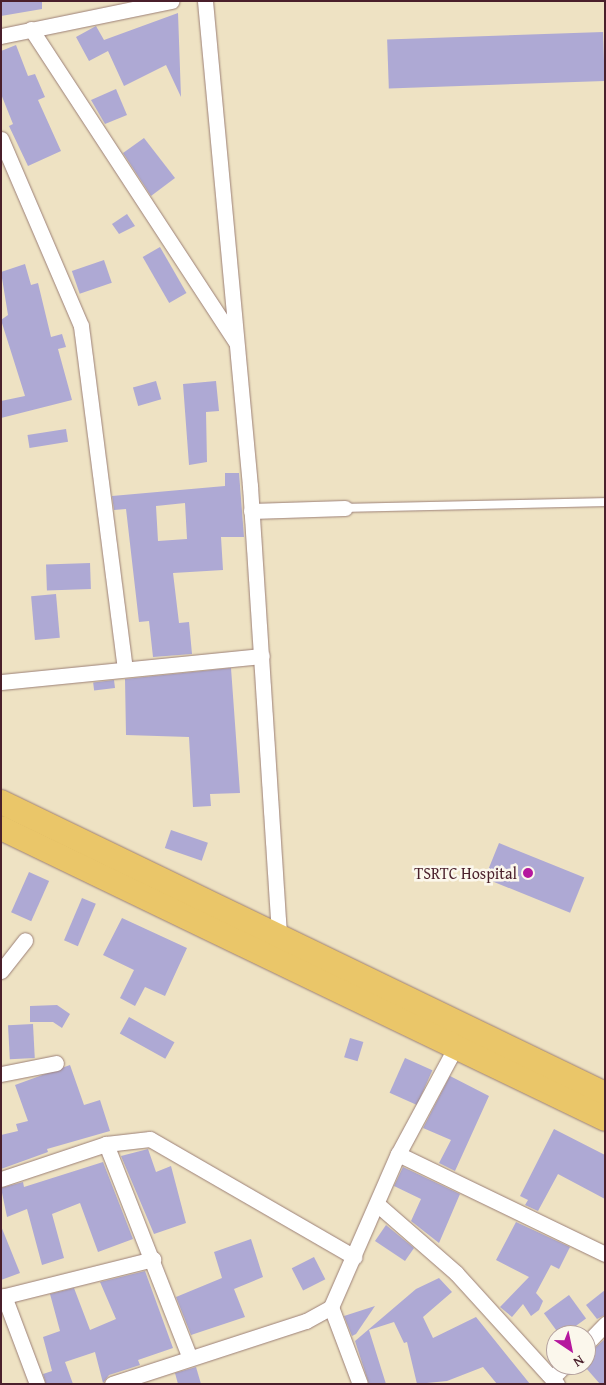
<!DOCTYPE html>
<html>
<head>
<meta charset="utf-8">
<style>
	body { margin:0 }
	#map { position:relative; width:606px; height:1385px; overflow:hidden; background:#eee2c3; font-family:"Gentium Book Plus",serif }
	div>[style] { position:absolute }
	.building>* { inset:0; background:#aea9d4; transform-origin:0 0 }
	.roads { filter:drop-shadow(0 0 1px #9c8077) drop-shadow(0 0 1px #9c8077) }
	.service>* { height:8px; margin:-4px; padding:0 4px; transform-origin:4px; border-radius:4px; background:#fff }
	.minor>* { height:15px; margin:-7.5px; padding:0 7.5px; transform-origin:7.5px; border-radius:7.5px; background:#fff }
	.trunk>* { height:24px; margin:-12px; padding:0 12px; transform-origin:12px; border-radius:12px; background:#eac669 }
	.dots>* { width:14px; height:14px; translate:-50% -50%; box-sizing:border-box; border:2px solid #fbf7ec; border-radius:50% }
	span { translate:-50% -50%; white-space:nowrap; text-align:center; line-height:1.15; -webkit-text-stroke:5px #fbf7ec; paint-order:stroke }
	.poi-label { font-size:16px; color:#4a1f2b }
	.right { translate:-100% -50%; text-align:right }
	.frame { position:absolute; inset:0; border:2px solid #4a1f2b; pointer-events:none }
	.north { position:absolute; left:546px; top:1325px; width:50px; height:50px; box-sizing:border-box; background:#fbf7ec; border:1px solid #b4a19f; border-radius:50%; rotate:146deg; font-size:14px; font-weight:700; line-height:20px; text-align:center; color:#4a1f2b }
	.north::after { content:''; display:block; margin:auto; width:18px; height:22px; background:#b5179e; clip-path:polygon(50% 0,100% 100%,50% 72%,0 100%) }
</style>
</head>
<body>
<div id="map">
	<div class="building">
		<div style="clip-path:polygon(1px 1px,42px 1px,42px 9px,1px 16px)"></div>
		<div style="clip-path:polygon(178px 13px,181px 97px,166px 65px,124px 86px,108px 51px,89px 61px,76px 37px,96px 26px,104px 40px)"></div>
		<div style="left:603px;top:32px;width:49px;height:216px;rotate:88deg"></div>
		<div style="clip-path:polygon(16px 45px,28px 76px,35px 74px,45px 97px,38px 100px,61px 151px,28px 166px,9px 126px,13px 124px,1px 94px,1px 51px)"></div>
		<div style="clip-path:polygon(116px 89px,127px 115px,105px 124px,91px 100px)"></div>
		<div style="clip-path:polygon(144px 138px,175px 178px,151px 196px,123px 153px)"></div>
		<div style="clip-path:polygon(127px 214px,135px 226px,119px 234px,112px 224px)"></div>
		<div style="left:160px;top:247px;width:53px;height:20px;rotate:60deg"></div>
		<div style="left:104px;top:260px;width:24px;height:34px;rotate:71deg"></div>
		<div style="clip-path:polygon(25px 264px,31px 285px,38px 283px,51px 337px,62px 334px,66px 347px,58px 349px,72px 400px,1px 418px,1px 401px,25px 396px,1px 320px,8px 315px,1px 272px)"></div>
		<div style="left:156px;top:381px;width:19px;height:24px;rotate:74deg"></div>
		<div style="clip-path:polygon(216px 381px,219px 411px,206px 412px,207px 462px,189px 465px,183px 384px)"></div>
		<div style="left:66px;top:429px;width:13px;height:39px;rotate:81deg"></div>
		<div style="clip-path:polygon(evenodd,225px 473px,239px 473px,244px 537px,221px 537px,223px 570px,173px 573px,179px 623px,189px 622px,192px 654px,153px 657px,149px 621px,139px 622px,126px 509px,114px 510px,112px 496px,225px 486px,225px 473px,185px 503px,187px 539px,158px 541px,156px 506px,185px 503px)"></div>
		<div style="left:90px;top:563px;width:26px;height:44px;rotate:88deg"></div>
		<div style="left:56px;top:594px;width:44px;height:25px;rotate:85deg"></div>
		<div style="clip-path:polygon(231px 668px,240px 793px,210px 794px,211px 806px,193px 807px,189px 737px,126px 735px,125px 679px)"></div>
		<div style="left:114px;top:680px;width:8px;height:21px;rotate:83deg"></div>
		<div style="left:171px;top:830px;width:39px;height:19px;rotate:19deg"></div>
		<div style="left:499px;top:843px;width:92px;height:38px;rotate:22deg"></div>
		<div style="left:29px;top:872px;width:22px;height:44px;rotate:24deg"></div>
		<div style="left:82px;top:898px;width:15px;height:46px;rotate:23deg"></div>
		<div style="clip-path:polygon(122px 918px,187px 948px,165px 996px,145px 987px,135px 1006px,120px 998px,134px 970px,103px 955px)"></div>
		<div style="clip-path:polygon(57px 1005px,70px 1014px,62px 1028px,53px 1022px,30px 1022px,30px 1006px)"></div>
		<div style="left:129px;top:1017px;width:52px;height:19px;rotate:29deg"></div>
		<div style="left:33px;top:1024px;width:34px;height:25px;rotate:87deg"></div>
		<div style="left:350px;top:1038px;width:14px;height:20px;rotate:17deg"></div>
		<div style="left:405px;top:1058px;width:30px;height:38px;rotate:24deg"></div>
		<div style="clip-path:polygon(70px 1065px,84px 1105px,100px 1100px,110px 1131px,47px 1149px,48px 1152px,1px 1169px,1px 1135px,18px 1131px,16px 1124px,28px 1121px,15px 1085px)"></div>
		<div style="clip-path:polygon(450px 1076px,489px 1096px,455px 1171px,439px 1163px,451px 1140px,423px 1128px)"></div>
		<div style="clip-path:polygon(554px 1129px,605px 1155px,605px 1199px,558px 1174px,538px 1211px,525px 1205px,528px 1200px,520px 1196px)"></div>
		<div style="clip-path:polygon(148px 1149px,156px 1172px,171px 1166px,186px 1223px,154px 1234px,121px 1156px)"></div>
		<div style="clip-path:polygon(103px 1162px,133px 1239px,98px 1252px,80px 1203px,52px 1214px,64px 1258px,42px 1265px,27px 1209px,7px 1217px,1px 1188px,23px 1182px,24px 1187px)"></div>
		<div style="clip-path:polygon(403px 1167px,460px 1194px,439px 1243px,411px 1221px,421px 1199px,394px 1186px)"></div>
		<div style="clip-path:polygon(516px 1222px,570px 1247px,559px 1269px,551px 1265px,536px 1293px,543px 1301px,539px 1310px,531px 1316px,523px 1304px,512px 1317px,500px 1307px,529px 1277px,496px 1260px)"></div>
		<div style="clip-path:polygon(386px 1225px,414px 1248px,405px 1261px,375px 1241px)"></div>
		<div style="clip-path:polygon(1px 1226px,20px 1273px,1px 1280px)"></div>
		<div style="clip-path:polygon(251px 1239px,263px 1277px,234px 1289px,245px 1317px,191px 1335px,176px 1297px,222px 1278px,214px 1252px)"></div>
		<div style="left:314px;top:1257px;width:25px;height:25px;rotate:63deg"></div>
		<div style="clip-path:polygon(145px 1271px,173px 1348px,138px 1360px,140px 1365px,109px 1375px,103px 1383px,95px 1352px,65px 1362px,73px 1384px,46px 1384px,43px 1374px,52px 1371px,43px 1337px,60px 1331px,50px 1294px,74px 1288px,90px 1330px,116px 1319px,100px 1282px)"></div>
		<div style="clip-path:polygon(439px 1278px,452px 1292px,423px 1317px,433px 1338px,476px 1317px,530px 1384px,497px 1384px,483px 1367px,447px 1381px,417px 1384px,407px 1342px,404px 1343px,394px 1322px,369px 1330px,386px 1384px,369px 1384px,355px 1341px,416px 1289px)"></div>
		<div style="clip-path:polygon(605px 1290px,605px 1315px,597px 1319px,586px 1305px)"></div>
		<div style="left:569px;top:1295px;width:29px;height:31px;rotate:54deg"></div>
		<div style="clip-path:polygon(375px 1306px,356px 1334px,352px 1336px,344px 1316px)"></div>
		<div style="clip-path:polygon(605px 1339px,605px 1384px,600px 1384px,586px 1368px,586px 1356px)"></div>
		<div style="clip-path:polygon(196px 1367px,201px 1384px,178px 1384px,175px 1373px)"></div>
	</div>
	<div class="roads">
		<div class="service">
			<div style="left:345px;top:508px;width:260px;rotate:-1.3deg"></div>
		</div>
		<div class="minor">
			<div style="left:205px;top:1px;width:487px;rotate:84.7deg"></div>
			<div style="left:250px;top:486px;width:452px;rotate:86.3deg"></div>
			<div style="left:31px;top:29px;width:374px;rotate:56.8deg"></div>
			<div style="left:1px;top:36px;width:174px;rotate:-11.6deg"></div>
			<div style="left:1px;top:139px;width:203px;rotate:66.8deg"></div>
			<div style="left:81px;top:326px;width:345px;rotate:82.7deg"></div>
			<div style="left:251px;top:511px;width:94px;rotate:-1.8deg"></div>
			<div style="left:1px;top:682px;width:262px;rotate:-5.7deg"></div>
			<div style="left:1px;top:971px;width:39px;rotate:-52deg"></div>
			<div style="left:1px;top:1074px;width:56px;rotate:-11.3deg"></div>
			<div style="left:106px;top:1144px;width:228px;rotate:68.6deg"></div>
			<div style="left:398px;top:1154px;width:230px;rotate:25.8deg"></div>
			<div style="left:1px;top:1179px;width:111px;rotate:-18.4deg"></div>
			<div style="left:106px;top:1144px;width:44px;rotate:-6.5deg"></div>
			<div style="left:150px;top:1139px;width:236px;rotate:30deg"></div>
			<div style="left:377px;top:1204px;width:105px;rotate:41.1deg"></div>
			<div style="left:456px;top:1273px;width:150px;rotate:47.7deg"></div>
			<div style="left:4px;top:1296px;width:94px;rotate:69.4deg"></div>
			<div style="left:1px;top:1297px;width:157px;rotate:-14deg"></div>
			<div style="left:331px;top:1307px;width:82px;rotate:69.4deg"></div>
			<div style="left:586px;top:1344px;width:28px;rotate:-46deg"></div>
			<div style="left:552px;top:1378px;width:18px;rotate:-45deg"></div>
			<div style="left:112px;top:1384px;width:204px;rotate:-18deg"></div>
			<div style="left:306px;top:1321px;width:29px;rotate:-29deg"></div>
			<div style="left:331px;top:1307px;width:167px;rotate:-66.4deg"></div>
			<div style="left:398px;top:1154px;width:120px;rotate:-61.7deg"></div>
		</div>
		<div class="trunk">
			<div style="left:1px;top:802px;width:671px;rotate:25.8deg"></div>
			<div style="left:1px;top:828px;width:670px;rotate:25.72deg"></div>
		</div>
	</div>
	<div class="dots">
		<div style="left:528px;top:873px;background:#b5179e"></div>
	</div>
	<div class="poi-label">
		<span class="right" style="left:517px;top:873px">TSRTC Hospital</span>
	</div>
	<div class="frame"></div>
	<div class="north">N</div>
</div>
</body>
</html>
